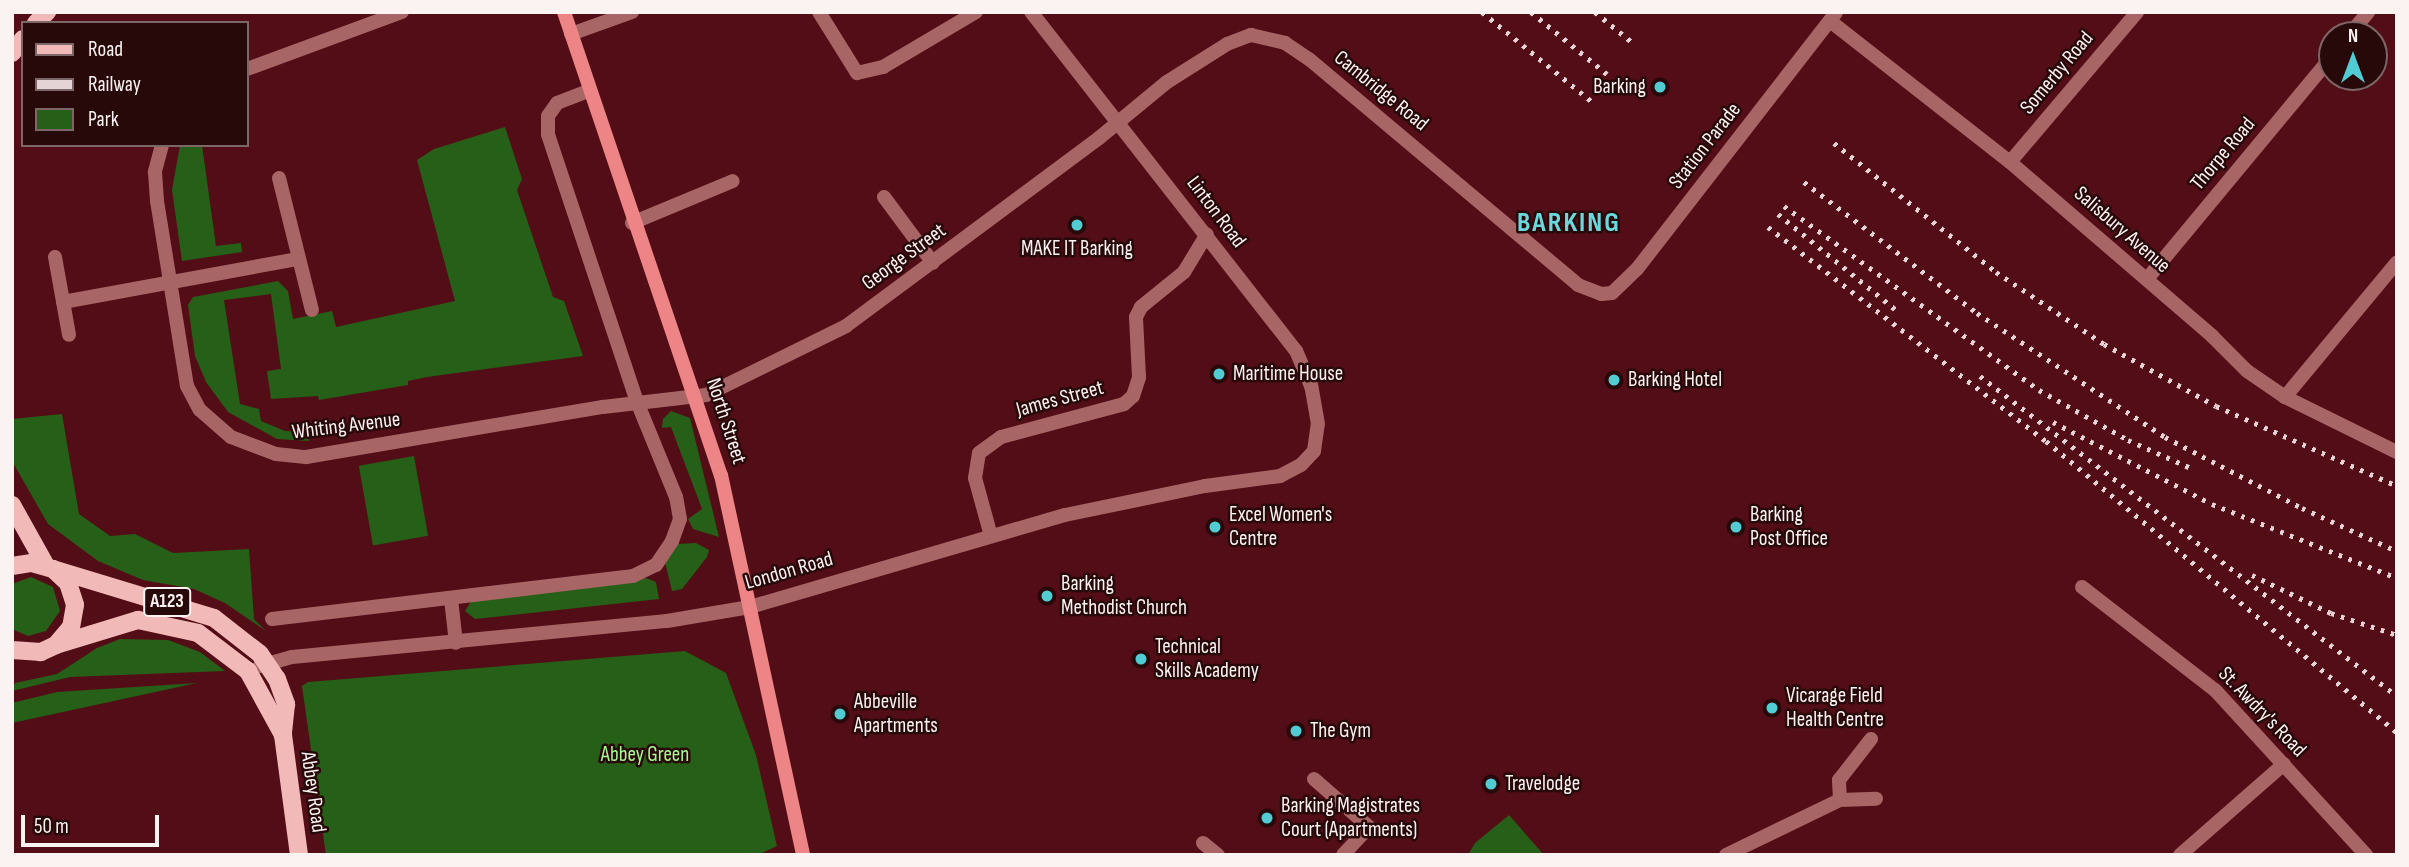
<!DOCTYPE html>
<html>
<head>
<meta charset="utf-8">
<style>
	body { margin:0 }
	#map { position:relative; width:2409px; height:867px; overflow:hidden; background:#530d16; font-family:"Sofia Sans Condensed",sans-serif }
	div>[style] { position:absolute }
	.green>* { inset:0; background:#265f17; transform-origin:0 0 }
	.street>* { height:14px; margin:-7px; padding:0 7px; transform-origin:7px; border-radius:7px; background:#a76565 }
	.secondary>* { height:14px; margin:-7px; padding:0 7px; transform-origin:7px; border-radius:7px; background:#ed8485 }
	.primary>* { height:18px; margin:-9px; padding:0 9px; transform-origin:9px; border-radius:9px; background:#f1bab8 }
	.rail>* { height:5px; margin-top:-2.5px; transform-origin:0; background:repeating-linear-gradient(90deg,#e5d4d5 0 3.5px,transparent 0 10.5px) }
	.dots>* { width:19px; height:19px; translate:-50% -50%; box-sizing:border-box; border:4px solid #27090a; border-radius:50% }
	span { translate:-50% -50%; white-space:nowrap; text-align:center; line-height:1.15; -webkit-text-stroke:5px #27090a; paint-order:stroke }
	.shield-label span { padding:2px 5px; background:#27090a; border:2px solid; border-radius:5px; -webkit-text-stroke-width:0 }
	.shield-label { font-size:19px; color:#fbf2f2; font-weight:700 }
	.street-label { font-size:21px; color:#fbf2f2 }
	.poi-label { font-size:21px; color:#fbf2f2 }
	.right { translate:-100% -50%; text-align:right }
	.left { translate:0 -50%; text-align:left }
	.park-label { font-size:21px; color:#a4f991 }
	.district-label { font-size:28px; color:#6bd8dd; font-weight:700; letter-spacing:2px }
	.frame { position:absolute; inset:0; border:14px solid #fbf2f2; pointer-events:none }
	.legend { position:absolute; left:21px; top:21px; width:228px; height:126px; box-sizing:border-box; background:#27090a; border:2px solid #7c6667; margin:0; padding:9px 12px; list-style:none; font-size:21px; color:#fbf2f2 }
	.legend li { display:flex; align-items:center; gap:14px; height:35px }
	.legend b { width:35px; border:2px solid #7c6667 }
	.north { position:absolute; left:2318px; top:21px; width:70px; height:70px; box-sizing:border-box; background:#27090a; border:2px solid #7c6667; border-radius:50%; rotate:0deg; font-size:19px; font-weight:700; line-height:28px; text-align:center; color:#fbf2f2 }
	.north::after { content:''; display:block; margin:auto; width:24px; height:32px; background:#51ccd2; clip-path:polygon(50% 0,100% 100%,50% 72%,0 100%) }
	.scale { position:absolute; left:21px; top:815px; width:138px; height:32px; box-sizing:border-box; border:4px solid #fbf2f2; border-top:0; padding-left:9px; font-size:21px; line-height:24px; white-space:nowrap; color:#fbf2f2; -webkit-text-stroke:5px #27090a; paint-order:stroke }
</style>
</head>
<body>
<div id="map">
	<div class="green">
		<div style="clip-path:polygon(505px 127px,522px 179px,517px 190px,553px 297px,564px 301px,583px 356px,427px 377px,408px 381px,408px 385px,319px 400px,318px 396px,271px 399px,267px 371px,281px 369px,271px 294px,224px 300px,240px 404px,259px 409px,261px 421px,285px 431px,307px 432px,309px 441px,277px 439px,228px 412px,206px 382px,195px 356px,188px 305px,193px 297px,278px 281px,288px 291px,293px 319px,332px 311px,336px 327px,455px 301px,417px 160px,434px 149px)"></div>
		<div style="clip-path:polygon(180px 145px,202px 145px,216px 246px,241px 243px,242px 252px,182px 261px,172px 190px)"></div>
		<div style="clip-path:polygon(671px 411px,690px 418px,719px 537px,693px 529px,688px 519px,702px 509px,671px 427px,662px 428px,663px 419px)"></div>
		<div style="clip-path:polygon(62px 414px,79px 514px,110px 536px,135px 534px,173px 553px,249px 549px,254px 619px,266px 631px,225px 603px,194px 589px,143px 580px,98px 561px,48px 524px,12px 461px,12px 419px)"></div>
		<div style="left:414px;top:456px;width:81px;height:56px;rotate:80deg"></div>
		<div style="clip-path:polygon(696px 543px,709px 550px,707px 557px,682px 589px,672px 591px,665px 562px,677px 544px)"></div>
		<div style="clip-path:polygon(31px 577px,53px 587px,60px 611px,46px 631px,28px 636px,12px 629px,12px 584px)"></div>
		<div style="clip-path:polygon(646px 578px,656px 582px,659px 599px,475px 619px,465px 611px,472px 600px)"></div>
		<div style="clip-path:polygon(120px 639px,168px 640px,200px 652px,225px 671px,70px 677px,12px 691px,15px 683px,57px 674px,97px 648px)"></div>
		<div style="clip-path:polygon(685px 651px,726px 673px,756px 755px,777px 846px,758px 855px,326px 855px,302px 686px,308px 682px)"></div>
		<div style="clip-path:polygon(197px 683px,100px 704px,12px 723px,12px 703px,57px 692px)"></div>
		<div style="clip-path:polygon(1509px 815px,1544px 855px,1468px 855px,1475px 843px)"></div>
	</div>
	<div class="street">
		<div style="left:819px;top:12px;width:72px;rotate:58.1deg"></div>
		<div style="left:857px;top:73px;width:27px;rotate:-13deg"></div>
		<div style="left:883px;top:67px;width:108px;rotate:-30.6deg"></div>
		<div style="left:1830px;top:21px;width:229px;rotate:38.1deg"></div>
		<div style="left:2010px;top:162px;width:267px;rotate:40.7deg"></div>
		<div style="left:2212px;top:336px;width:49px;rotate:45deg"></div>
		<div style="left:2247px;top:371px;width:46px;rotate:34.4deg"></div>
		<div style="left:2285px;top:397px;width:125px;rotate:26.2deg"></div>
		<div style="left:571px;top:34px;width:65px;rotate:-19.8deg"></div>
		<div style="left:2349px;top:35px;width:30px;rotate:-50deg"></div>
		<div style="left:247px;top:69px;width:165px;rotate:-20.2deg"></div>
		<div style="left:162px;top:145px;width:28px;rotate:105deg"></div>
		<div style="left:155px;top:172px;width:29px;rotate:86deg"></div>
		<div style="left:157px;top:201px;width:187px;rotate:80.8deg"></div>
		<div style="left:187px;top:386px;width:27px;rotate:62deg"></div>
		<div style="left:200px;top:410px;width:41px;rotate:41.1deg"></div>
		<div style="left:231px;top:437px;width:48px;rotate:20.7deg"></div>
		<div style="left:276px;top:454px;width:30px;rotate:6deg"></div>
		<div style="left:306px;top:457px;width:301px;rotate:-9.6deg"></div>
		<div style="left:603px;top:407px;width:104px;rotate:-6.6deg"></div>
		<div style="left:706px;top:395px;width:156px;rotate:-26.2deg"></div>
		<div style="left:846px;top:326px;width:315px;rotate:-36.6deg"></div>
		<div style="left:1099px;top:138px;width:88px;rotate:-39.5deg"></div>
		<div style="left:1167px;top:82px;width:71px;rotate:-32.3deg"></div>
		<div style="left:1227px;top:44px;width:26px;rotate:-21deg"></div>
		<div style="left:1251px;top:35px;width:35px;rotate:13deg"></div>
		<div style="left:1285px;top:43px;width:29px;rotate:34deg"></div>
		<div style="left:1309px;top:59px;width:351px;rotate:40deg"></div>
		<div style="left:1578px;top:285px;width:25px;rotate:21deg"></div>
		<div style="left:1601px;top:294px;width:11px;rotate:-5deg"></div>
		<div style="left:1612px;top:293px;width:35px;rotate:-44deg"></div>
		<div style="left:1637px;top:269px;width:325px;rotate:-52.2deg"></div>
		<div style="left:2010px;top:162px;width:197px;rotate:-49.7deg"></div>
		<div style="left:279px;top:178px;width:136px;rotate:76deg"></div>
		<div style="left:884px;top:197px;width:82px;rotate:53.4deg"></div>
		<div style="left:632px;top:223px;width:109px;rotate:-22.6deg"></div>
		<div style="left:55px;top:257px;width:79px;rotate:79.8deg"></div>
		<div style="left:2147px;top:279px;width:290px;rotate:-50.3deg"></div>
		<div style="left:63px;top:302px;width:239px;rotate:-10.4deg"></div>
		<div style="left:2285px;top:397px;width:175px;rotate:-50.3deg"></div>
		<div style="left:991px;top:536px;width:60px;rotate:-105.4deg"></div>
		<div style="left:975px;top:478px;width:25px;rotate:-81deg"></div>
		<div style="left:979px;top:453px;width:27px;rotate:-36deg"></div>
		<div style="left:1001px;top:437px;width:127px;rotate:-15deg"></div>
		<div style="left:1124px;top:404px;width:12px;rotate:-42deg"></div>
		<div style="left:1133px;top:396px;width:20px;rotate:-72deg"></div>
		<div style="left:1139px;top:377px;width:60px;rotate:-92.9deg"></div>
		<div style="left:1136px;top:317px;width:11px;rotate:-63deg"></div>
		<div style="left:1141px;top:307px;width:55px;rotate:-39.1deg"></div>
		<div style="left:1184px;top:272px;width:44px;rotate:-58.8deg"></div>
		<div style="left:2082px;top:587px;width:168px;rotate:37.8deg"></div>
		<div style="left:2215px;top:690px;width:224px;rotate:47.5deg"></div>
		<div style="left:451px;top:599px;width:44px;rotate:83.5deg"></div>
		<div style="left:272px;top:619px;width:364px;rotate:-6.8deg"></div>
		<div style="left:633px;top:576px;width:25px;rotate:-26deg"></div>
		<div style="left:656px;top:565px;width:29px;rotate:-56deg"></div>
		<div style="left:672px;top:541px;width:23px;rotate:-70deg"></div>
		<div style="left:680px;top:519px;width:22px;rotate:-100deg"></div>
		<div style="left:676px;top:497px;width:103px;rotate:-112.3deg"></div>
		<div style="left:637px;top:402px;width:282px;rotate:-108.4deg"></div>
		<div style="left:548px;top:134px;width:18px;rotate:-90deg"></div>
		<div style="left:548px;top:116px;width:16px;rotate:-55deg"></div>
		<div style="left:557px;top:103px;width:34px;rotate:-21deg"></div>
		<div style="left:260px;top:666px;width:33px;rotate:-16deg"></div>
		<div style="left:292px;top:657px;width:377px;rotate:-5.5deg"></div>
		<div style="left:667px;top:621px;width:84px;rotate:-9.6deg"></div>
		<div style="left:750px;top:607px;width:328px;rotate:-16.3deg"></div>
		<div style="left:1065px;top:515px;width:143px;rotate:-11.7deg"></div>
		<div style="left:1205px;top:486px;width:76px;rotate:-7.6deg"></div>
		<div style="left:1280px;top:476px;width:24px;rotate:-28deg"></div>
		<div style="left:1301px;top:465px;width:19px;rotate:-47deg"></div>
		<div style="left:1314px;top:451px;width:27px;rotate:-82deg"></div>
		<div style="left:1318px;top:424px;width:39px;rotate:-100deg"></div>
		<div style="left:1311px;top:386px;width:38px;rotate:-113deg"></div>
		<div style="left:1296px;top:351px;width:430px;rotate:-128deg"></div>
		<div style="left:1314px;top:779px;width:73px;rotate:41.1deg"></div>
		<div style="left:1369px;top:827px;width:38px;rotate:133deg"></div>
		<div style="left:1840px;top:800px;width:36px;rotate:-2deg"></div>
		<div style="left:1203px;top:843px;width:19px;rotate:39deg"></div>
		<div style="left:1726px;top:855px;width:127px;rotate:-25.8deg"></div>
		<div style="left:1840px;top:800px;width:20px;rotate:-93deg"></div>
		<div style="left:1839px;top:780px;width:52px;rotate:-52deg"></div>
		<div style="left:2180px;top:855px;width:138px;rotate:-41.2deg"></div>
	</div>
	<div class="secondary">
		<div style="left:564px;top:12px;width:489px;rotate:71.3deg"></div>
		<div style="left:721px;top:475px;width:389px;rotate:77.8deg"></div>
	</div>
	<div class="primary">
		<div style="left:36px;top:23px;width:16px;rotate:-45deg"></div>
		<div style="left:12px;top:53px;width:18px;rotate:-52deg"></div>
		<div style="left:12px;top:505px;width:68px;rotate:60.8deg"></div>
		<div style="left:12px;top:566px;width:20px;rotate:-9deg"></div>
		<div style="left:32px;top:563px;width:22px;rotate:16deg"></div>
		<div style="left:53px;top:569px;width:21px;rotate:43deg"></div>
		<div style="left:68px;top:583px;width:23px;rotate:72deg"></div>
		<div style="left:75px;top:605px;width:22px;rotate:100deg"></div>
		<div style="left:71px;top:627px;width:23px;rotate:130deg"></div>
		<div style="left:56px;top:645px;width:17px;rotate:155deg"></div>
		<div style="left:41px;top:652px;width:29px;rotate:-176deg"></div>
		<div style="left:53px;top:569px;width:168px;rotate:16.9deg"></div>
		<div style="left:214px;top:618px;width:58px;rotate:38deg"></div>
		<div style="left:260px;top:654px;width:30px;rotate:56deg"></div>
		<div style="left:277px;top:679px;width:27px;rotate:70deg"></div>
		<div style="left:286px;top:704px;width:31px;rotate:96deg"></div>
		<div style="left:283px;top:735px;width:121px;rotate:82.4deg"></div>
		<div style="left:56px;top:645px;width:86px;rotate:-17deg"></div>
		<div style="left:138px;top:620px;width:61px;rotate:12.2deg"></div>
		<div style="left:198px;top:633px;width:63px;rotate:37.2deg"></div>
		<div style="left:248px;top:671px;width:73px;rotate:61.3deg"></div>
	</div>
	<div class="rail">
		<div style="left:1482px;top:12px;width:141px;rotate:39.2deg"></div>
		<div style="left:1531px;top:12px;width:98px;rotate:39.2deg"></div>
		<div style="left:1595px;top:12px;width:49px;rotate:39.2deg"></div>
		<div style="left:1834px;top:143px;width:207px;rotate:38.5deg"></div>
		<div style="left:1996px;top:272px;width:130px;rotate:33.7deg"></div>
		<div style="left:2104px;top:344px;width:128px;rotate:29deg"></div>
		<div style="left:2216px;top:406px;width:198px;rotate:23.8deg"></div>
		<div style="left:1804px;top:182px;width:217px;rotate:37.1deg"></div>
		<div style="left:1977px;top:313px;width:225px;rotate:33.4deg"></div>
		<div style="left:2165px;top:437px;width:154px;rotate:27.4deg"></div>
		<div style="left:2302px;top:508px;width:104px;rotate:24.4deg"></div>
		<div style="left:1784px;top:206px;width:314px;rotate:35.8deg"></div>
		<div style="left:2039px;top:390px;width:102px;rotate:29.3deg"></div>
		<div style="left:2128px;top:440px;width:71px;rotate:24deg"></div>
		<div style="left:1778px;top:214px;width:151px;rotate:39.1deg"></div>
		<div style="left:1768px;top:227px;width:351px;rotate:37.6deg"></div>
		<div style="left:2046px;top:441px;width:456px;rotate:39.7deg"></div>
		<div style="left:1980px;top:376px;width:526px;rotate:37.5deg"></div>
		<div style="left:2053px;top:422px;width:179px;rotate:27.3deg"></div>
		<div style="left:2212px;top:504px;width:199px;rotate:21.8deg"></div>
		<div style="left:2252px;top:575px;width:88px;rotate:25.7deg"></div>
		<div style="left:2331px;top:613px;width:70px;rotate:18.4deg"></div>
	</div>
	<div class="dots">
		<div style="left:1660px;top:87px;background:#51ccd2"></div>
		<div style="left:1077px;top:225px;background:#51ccd2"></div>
		<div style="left:1219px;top:374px;background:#51ccd2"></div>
		<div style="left:1614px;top:380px;background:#51ccd2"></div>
		<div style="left:1215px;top:527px;background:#51ccd2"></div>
		<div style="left:1736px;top:527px;background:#51ccd2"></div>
		<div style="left:1047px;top:596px;background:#51ccd2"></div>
		<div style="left:1141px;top:659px;background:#51ccd2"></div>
		<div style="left:1772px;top:708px;background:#51ccd2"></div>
		<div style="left:840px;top:714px;background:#51ccd2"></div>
		<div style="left:1296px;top:731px;background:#51ccd2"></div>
		<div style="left:1491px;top:784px;background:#51ccd2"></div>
		<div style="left:1267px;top:818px;background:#51ccd2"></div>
	</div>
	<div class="shield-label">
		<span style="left:167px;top:602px">A123</span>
	</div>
	<div class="street-label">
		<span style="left:2057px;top:73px;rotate:-50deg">Somerby Road</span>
		<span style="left:1381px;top:91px;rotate:39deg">Cambridge Road</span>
		<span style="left:1705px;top:146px;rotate:-52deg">Station Parade</span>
		<span style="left:2223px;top:154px;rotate:-50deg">Thorpe Road</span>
		<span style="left:1216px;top:212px;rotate:53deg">Linton Road</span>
		<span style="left:2122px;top:230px;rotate:41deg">Salisbury Avenue</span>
		<span style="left:904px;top:257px;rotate:-36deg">George Street</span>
		<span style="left:1060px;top:399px;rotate:-15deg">James Street</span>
		<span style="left:726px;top:421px;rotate:72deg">North Street</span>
		<span style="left:346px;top:426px;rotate:-7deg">Whiting Avenue</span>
		<span style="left:789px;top:571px;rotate:-16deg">London Road</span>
		<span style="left:2262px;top:712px;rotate:46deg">St. Awdry's Road</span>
		<span style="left:313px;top:792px;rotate:82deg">Abbey Road</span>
	</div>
	<div class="poi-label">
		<span class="right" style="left:1646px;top:87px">Barking</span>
		<span style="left:1077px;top:249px">MAKE IT Barking</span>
		<span class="left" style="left:1233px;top:374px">Maritime House</span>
		<span class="left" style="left:1628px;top:380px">Barking Hotel</span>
		<span class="left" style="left:1229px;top:527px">Excel Women's<br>Centre</span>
		<span class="left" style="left:1750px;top:527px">Barking<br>Post Office</span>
		<span class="left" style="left:1061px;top:596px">Barking<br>Methodist Church</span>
		<span class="left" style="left:1155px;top:659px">Technical<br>Skills Academy</span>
		<span class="left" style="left:1786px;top:708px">Vicarage Field<br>Health Centre</span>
		<span class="left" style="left:854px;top:714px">Abbeville<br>Apartments</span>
		<span class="left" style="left:1310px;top:731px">The Gym</span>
		<span class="left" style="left:1505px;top:784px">Travelodge</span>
		<span class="left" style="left:1281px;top:818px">Barking Magistrates<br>Court (Apartments)</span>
	</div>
	<div class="park-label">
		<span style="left:645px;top:755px">Abbey Green</span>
	</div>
	<div class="district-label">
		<span style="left:1569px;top:223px">BARKING</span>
	</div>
	<div class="frame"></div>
	<ul class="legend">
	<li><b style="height:9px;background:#f1bab8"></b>Road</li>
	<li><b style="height:9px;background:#e5d4d5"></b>Railway</li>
	<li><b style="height:19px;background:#265f17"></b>Park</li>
	</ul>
	<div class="north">N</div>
	<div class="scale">50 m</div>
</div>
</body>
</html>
